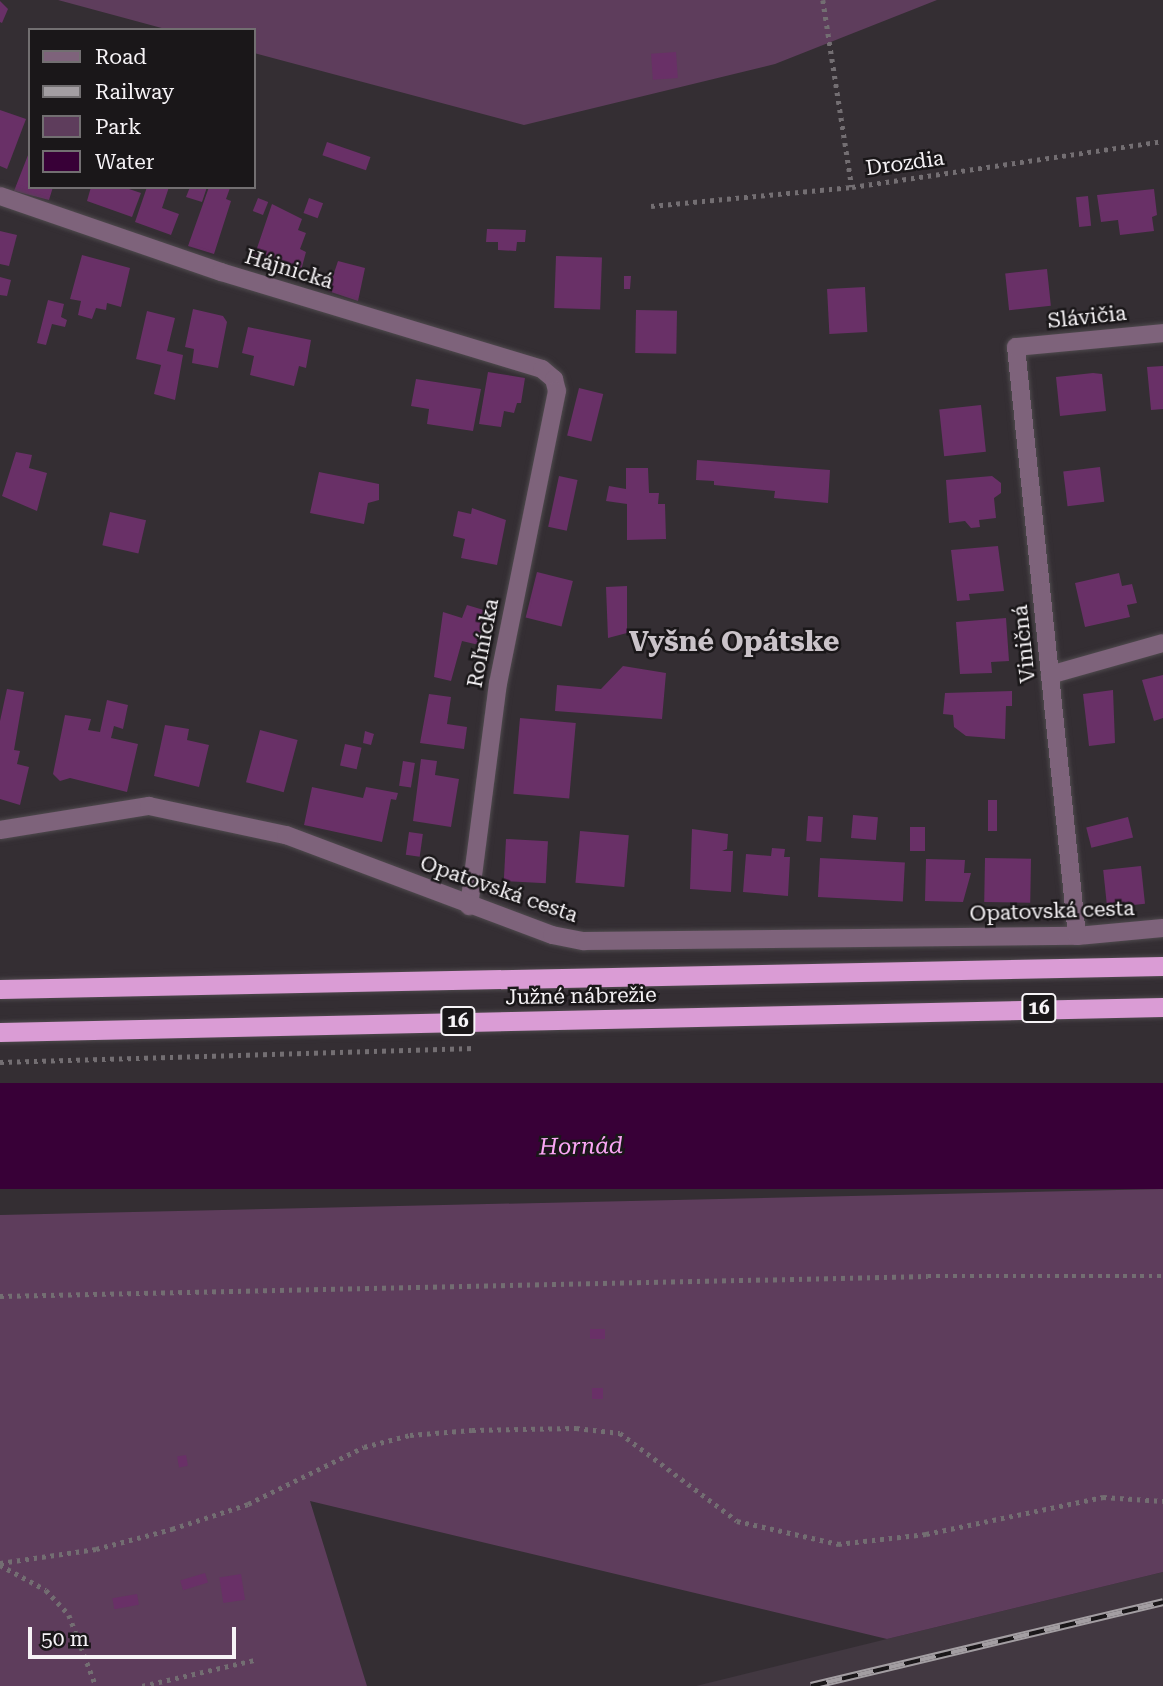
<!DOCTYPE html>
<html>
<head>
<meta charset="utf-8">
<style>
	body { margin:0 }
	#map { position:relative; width:1163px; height:1686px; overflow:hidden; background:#342e33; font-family:"Roboto Serif",serif }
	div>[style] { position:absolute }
	.built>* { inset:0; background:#423841 }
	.green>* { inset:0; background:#5e3d5c }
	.water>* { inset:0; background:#380037; transform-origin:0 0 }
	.building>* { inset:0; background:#693067; transform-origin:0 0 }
	.path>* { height:4.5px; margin-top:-2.25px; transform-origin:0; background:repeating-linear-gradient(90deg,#736e72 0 3.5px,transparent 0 8.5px) }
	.roads { filter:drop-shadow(0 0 2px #4f4a4e) drop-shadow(0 0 2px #4f4a4e) }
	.minor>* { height:18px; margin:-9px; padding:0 9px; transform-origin:9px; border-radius:9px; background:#7e637b }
	.trunk>* { height:19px; margin:-9.5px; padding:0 9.5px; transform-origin:9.5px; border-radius:9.5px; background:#da9cd5 }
	.rail>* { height:8px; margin-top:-4px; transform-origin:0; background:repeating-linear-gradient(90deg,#1a1719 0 16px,#a39ea2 0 32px); box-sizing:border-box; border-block:2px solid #a39ea2 }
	span { translate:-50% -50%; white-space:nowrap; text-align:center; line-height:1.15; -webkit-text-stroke:5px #1a1719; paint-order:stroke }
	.shield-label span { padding:2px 5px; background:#1a1719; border:2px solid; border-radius:5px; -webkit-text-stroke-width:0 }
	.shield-label { font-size:19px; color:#f6f3f6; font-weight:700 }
	.street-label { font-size:21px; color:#f6f3f6 }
	.water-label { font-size:23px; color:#fba6f5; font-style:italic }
	.district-label { font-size:28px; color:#cac3c9; font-weight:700 }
	.legend { position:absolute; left:28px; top:28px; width:228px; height:161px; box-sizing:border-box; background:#1a1719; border:2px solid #726f71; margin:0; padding:9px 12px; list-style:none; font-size:21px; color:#f6f3f6 }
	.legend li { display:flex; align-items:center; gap:14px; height:35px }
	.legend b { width:35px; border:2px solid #726f71 }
	.scale { position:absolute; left:28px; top:1627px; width:208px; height:32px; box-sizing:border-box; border:4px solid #f6f3f6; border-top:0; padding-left:9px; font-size:21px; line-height:24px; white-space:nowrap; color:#f6f3f6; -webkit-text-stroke:5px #1a1719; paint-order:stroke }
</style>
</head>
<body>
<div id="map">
	<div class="built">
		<div style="clip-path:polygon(1163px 1572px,1163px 1686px,696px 1686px,887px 1639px)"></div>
	</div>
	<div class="green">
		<div style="clip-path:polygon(58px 0,937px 0,775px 64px,524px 125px,254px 53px,254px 30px,169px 30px)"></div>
		<div style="clip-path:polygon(1163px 1189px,1163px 1572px,887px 1639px,310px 1501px,367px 1686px,0 1686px,0 1215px)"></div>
	</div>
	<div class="water">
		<div style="left:1163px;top:1083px;width:106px;height:1163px;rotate:90deg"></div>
	</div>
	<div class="building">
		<div style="clip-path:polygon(0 1px,8px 9px,2px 23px,0 22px)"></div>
		<div style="left:676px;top:52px;width:26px;height:25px;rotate:86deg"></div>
		<div style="clip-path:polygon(0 110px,26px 119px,7px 169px,0 166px)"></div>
		<div style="left:327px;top:142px;width:46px;height:14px;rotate:19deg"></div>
		<div style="clip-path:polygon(30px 150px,30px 187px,53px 187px,49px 200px,14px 191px)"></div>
		<div style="clip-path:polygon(91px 187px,123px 187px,141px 193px,132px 217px,87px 201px)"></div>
		<div style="clip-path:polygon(147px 187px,169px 187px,162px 208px,179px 214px,171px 235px,135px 222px)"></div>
		<div style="clip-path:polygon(190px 187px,207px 187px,202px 202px,186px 197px)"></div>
		<div style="clip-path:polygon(209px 187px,230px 188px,226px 199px,231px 201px,214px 254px,188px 246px)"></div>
		<div style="clip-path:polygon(1154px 189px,1157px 215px,1152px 217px,1154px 231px,1120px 235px,1118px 220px,1101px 222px,1097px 195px)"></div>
		<div style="left:1088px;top:196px;width:30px;height:12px;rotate:84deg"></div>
		<div style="left:258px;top:198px;width:11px;height:14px;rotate:22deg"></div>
		<div style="left:309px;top:198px;width:15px;height:16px;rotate:20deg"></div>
		<div style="clip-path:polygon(272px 204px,302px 219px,298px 230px,306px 233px,300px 249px,306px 252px,300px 274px,254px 257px)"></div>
		<div style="clip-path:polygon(487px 229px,526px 230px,525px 242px,517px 242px,516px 251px,498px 250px,498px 242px,486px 242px)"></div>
		<div style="clip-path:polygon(0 231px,17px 235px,9px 266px,0 264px)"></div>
		<div style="clip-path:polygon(82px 255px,130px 268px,121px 307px,107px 303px,106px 310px,96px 308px,92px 319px,78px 315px,81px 301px,70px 299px)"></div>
		<div style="left:556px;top:256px;width:46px;height:52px;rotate:2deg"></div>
		<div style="clip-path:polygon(338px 261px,365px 268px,358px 301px,328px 291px)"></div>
		<div style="left:1047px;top:269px;width:37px;height:42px;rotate:84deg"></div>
		<div style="clip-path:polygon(624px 276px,631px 276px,630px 289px,624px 289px)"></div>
		<div style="clip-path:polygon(0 277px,11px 280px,7px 296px,0 295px)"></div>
		<div style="left:865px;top:287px;width:45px;height:38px;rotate:87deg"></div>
		<div style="clip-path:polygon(48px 300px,64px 304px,61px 317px,67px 320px,65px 327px,52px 324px,46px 345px,37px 343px)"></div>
		<div style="clip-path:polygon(193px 309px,223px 316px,227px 322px,218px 368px,192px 363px,194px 349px,185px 347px)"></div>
		<div style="left:636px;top:310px;width:41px;height:43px;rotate:1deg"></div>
		<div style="clip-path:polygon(147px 311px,175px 318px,167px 351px,183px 355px,175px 400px,154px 394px,161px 365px,136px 359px)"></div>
		<div style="clip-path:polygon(248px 327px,311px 340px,306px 368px,299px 366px,294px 386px,250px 375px,254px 356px,242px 353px)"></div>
		<div style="clip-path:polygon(1163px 366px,1163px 409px,1151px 410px,1147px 367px)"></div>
		<div style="clip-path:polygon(488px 372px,525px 378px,521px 403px,517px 403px,514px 413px,504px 411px,501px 427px,479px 424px)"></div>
		<div style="clip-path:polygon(1093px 373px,1102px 374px,1106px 411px,1060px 416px,1056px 377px)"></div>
		<div style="clip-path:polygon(416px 379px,481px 389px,473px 431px,427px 424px,429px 409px,411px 406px)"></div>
		<div style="left:579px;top:388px;width:25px;height:49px;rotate:14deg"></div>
		<div style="left:981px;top:405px;width:47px;height:42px;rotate:84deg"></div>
		<div style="clip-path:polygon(16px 452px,32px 455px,29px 468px,47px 473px,37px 511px,2px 496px)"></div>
		<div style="clip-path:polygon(697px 460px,830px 470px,828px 503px,774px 498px,775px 491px,714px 485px,714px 481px,696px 480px)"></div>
		<div style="left:1100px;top:467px;width:35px;height:37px;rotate:83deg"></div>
		<div style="clip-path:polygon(626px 468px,648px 468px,649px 493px,659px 493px,658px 504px,665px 504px,666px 539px,627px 540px,627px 504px,606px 501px,609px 486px,626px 489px)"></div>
		<div style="clip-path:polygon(319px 472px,379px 484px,379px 500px,368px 503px,364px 524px,310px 513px)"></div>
		<div style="left:559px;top:476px;width:19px;height:52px;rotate:12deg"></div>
		<div style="clip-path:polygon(992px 476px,1001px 483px,1001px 493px,994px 498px,996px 518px,979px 520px,980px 527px,971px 528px,965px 521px,949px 523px,946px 480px)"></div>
		<div style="clip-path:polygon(472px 508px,506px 520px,497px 565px,461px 558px,465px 539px,453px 536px,458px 511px,471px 514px)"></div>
		<div style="left:110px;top:512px;width:37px;height:34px;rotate:13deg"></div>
		<div style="clip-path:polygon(998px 546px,1004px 591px,969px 594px,970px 600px,957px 601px,951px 550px)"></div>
		<div style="left:537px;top:572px;width:37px;height:47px;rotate:14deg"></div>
		<div style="clip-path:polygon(1119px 573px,1122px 586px,1132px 584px,1137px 603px,1127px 605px,1130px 617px,1085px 627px,1075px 583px)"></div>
		<div style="clip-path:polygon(627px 586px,627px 633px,608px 638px,606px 587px)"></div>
		<div style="clip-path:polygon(467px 605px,487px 611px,479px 645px,462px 641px,451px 681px,434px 677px,443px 612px,462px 618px)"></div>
		<div style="clip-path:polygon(1006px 618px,1009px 661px,991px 662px,992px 673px,960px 674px,956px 622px)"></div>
		<div style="clip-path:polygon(623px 666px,666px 673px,662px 719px,555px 711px,557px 685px,601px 689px)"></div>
		<div style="clip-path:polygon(1163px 675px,1163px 718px,1154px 721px,1142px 680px)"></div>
		<div style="clip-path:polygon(7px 689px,24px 692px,14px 750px,20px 751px,17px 764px,29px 767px,20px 805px,0 799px,0 721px)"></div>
		<div style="clip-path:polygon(1113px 690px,1115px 743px,1089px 746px,1083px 694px)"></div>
		<div style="clip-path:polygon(1012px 691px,1012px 706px,1006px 706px,1005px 739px,966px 736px,954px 727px,953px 715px,943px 714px,945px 693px)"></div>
		<div style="clip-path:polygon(429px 694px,451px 697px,447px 724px,467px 727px,464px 749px,420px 743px)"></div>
		<div style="clip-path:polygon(107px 700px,128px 705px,123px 729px,114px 726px,111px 738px,138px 744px,127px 792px,70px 778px,60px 781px,53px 774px,65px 715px,91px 719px,88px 730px,100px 732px)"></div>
		<div style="left:520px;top:718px;width:56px;height:76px;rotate:5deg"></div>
		<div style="clip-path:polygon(165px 725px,189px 729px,187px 740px,209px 745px,199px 787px,154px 776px)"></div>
		<div style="left:260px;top:730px;width:39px;height:54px;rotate:15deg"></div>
		<div style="clip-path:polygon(365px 731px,374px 734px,371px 745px,363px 743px)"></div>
		<div style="left:345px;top:744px;width:17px;height:22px;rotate:13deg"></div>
		<div style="clip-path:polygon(421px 759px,437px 761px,435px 775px,459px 779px,451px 827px,413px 821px)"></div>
		<div style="left:403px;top:761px;width:12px;height:25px;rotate:9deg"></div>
		<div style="clip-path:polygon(312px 787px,363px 798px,366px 787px,398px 793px,396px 800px,391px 799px,382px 842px,304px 825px)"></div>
		<div style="left:988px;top:800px;width:9px;height:31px"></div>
		<div style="left:853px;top:815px;width:25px;height:23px;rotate:5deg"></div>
		<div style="left:808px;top:816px;width:15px;height:25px;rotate:4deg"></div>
		<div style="left:1128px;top:817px;width:21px;height:43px;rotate:76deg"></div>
		<div style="left:910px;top:827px;width:15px;height:24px"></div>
		<div style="clip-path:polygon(692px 829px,728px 834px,727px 849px,722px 851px,733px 851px,731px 892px,690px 889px)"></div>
		<div style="left:580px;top:831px;width:49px;height:52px;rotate:5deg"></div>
		<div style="left:409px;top:832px;width:14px;height:23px;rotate:8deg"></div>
		<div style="left:506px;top:839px;width:42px;height:42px;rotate:3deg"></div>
		<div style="clip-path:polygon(772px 848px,785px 849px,784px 857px,790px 857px,788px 896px,743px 892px,746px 854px,771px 856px)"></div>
		<div style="left:820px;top:858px;width:85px;height:39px;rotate:3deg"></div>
		<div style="left:985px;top:858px;width:46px;height:44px;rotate:1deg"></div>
		<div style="clip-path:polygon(926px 859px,965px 860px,964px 873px,971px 873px,963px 902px,925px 901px)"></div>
		<div style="left:1141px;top:866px;width:38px;height:38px;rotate:84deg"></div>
		<div style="left:590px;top:1329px;width:15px;height:10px"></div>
		<div style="left:592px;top:1388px;width:11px;height:11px"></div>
		<div style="left:186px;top:1455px;width:11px;height:9px;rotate:80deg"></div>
		<div style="left:205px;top:1573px;width:10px;height:26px;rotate:73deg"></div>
		<div style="left:241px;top:1574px;width:26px;height:22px;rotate:81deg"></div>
		<div style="left:137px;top:1594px;width:11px;height:25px;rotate:80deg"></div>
	</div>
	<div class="path">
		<div style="left:823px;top:0;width:189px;rotate:81.2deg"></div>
		<div style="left:651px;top:206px;width:202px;rotate:-5.4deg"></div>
		<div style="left:852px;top:187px;width:314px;rotate:-8.4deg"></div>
		<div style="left:0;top:1062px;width:475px;rotate:-1.7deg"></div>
		<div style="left:0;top:1296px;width:928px;rotate:-1.23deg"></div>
		<div style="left:928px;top:1276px;width:235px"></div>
		<div style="left:0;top:1563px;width:97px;rotate:-8.3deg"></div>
		<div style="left:96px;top:1549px;width:79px;rotate:-14.7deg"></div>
		<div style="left:172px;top:1529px;width:80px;rotate:-18.2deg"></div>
		<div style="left:248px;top:1504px;width:129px;rotate:-26.2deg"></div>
		<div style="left:364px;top:1447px;width:48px;rotate:-14.6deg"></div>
		<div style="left:410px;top:1435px;width:62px;rotate:-4.6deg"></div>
		<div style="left:472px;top:1430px;width:104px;rotate:-1.1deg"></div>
		<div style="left:576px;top:1428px;width:44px;rotate:6.5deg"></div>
		<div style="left:620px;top:1433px;width:146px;rotate:36.9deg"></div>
		<div style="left:737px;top:1521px;width:104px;rotate:12.8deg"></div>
		<div style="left:838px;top:1544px;width:89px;rotate:-6.5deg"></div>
		<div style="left:926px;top:1534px;width:181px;rotate:-11.8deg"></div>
		<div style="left:1103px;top:1497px;width:60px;rotate:3.8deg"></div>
		<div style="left:0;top:1565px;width:52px;rotate:28.5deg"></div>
		<div style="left:46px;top:1590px;width:34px;rotate:47deg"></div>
		<div style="left:69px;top:1615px;width:76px;rotate:69.2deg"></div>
		<div style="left:142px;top:1686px;width:116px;rotate:-13deg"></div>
	</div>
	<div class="roads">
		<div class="minor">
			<div style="left:0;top:196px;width:234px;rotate:19deg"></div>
			<div style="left:221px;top:272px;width:335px;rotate:16.8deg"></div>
			<div style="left:542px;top:369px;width:16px;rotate:40deg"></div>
			<div style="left:554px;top:379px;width:12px;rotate:76deg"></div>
			<div style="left:557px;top:391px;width:298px;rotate:101.4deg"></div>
			<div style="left:498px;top:683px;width:225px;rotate:97.4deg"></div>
			<div style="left:1050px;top:675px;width:117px;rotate:-15.8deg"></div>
			<div style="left:0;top:830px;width:151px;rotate:-9.2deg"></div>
			<div style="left:149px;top:806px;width:140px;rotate:12deg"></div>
			<div style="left:286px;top:835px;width:284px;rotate:20.6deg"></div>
			<div style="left:552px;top:935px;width:33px;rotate:11deg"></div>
			<div style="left:584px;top:941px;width:493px;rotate:-0.6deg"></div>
			<div style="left:1077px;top:936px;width:86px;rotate:-5.3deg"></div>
			<div style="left:1077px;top:936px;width:592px;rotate:-95.91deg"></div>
			<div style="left:1016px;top:347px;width:148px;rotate:-5.4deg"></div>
		</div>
		<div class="trunk">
			<div style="left:0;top:989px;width:1163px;rotate:-1.13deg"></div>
			<div style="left:0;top:1032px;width:1163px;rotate:-1.23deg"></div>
		</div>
	</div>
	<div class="rail">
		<div style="left:811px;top:1686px;width:362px;rotate:-13.4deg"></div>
	</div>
	<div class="shield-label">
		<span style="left:1039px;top:1008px">16</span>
		<span style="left:458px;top:1021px">16</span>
	</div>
	<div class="street-label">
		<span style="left:905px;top:163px;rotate:-8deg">Drozdia</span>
		<span style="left:289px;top:269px;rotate:17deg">Hájnická</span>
		<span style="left:1087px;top:317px;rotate:-6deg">Slávičia</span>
		<span style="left:483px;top:643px;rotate:-79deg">Roľnícka</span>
		<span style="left:1024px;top:644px;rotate:-96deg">Viničná</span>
		<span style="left:499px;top:889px;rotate:19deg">Opatovská cesta</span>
		<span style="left:1052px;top:911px;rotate:-2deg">Opatovská cesta</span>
		<span style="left:581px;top:996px;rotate:-1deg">Južné nábrežie</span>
	</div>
	<div class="water-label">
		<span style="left:581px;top:1147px;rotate:-1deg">Hornád</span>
	</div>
	<div class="district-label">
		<span style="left:734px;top:642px">Vyšné Opátske</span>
	</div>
	<ul class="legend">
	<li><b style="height:9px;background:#7e637b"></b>Road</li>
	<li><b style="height:9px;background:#a39ea2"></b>Railway</li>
	<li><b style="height:19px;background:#5e3d5c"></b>Park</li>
	<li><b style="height:19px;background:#380037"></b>Water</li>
	</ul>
	<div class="scale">50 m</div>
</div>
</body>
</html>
